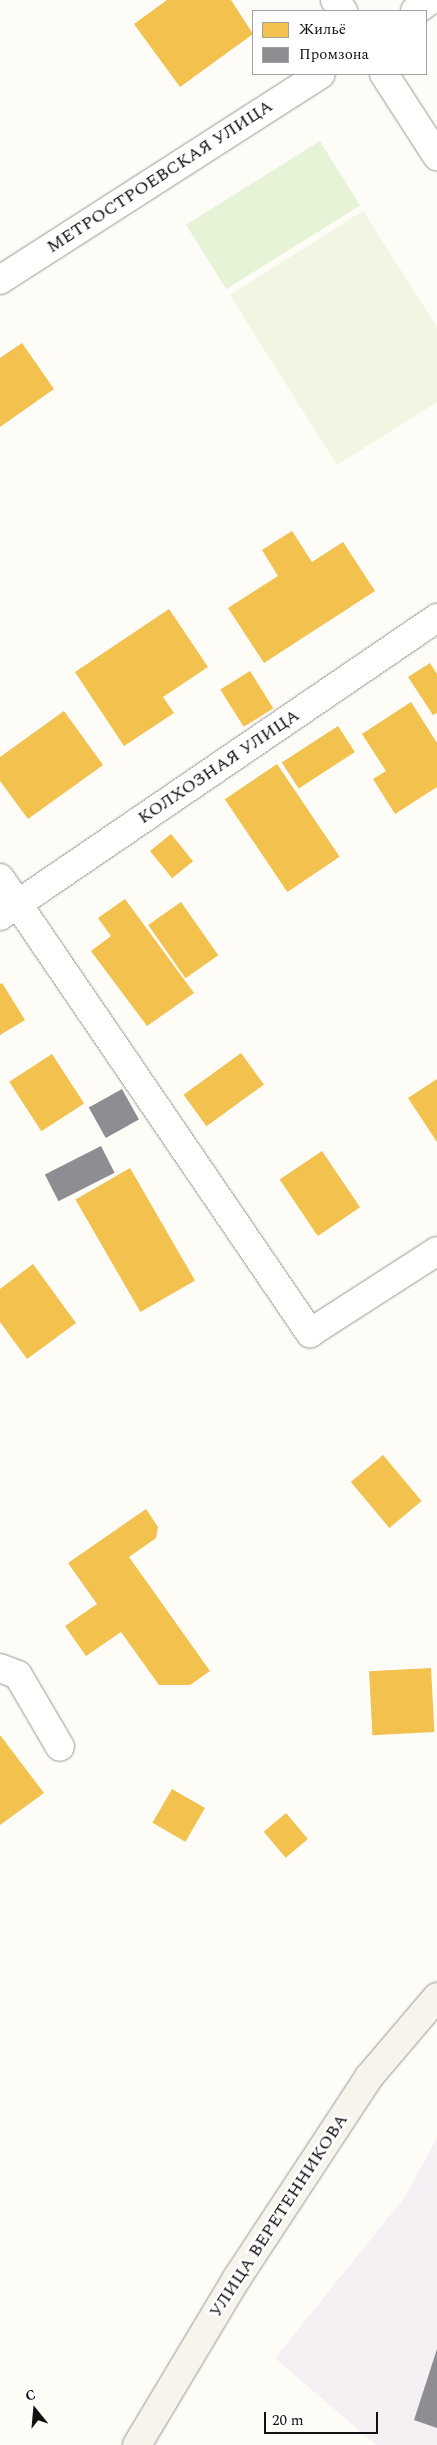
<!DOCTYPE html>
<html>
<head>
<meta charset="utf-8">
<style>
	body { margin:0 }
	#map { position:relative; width:437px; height:2445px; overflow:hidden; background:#fdfcf7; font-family:Spectral,serif }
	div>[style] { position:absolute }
	.industrial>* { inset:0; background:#f5f0f3 }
	.green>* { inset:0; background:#e7f3d7; transform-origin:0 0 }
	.pitch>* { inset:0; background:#f0f6e1 }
	.homes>* { inset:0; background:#f2c14e; transform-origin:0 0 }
	.industry>* { inset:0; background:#8d8d92; transform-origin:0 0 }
	.roads { filter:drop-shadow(0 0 1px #979795) drop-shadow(0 0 1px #979795) }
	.minor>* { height:28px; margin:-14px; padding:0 14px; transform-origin:14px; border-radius:14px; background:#fffffe }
	.secondary>* { height:28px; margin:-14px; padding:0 14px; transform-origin:14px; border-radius:14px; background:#f6f4eb }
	span { translate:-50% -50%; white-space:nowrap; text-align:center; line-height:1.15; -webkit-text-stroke:5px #fff; paint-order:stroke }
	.street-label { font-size:18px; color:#111 }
	.legend { position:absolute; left:252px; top:10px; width:175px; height:65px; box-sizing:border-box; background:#fff; border:1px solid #a0a0a0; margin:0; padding:6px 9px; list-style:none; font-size:15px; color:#111 }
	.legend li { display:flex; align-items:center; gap:10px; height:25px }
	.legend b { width:25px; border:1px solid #a0a0a0 }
	.north { position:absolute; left:10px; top:2385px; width:50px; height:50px; -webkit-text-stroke:4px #fff; paint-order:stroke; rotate:343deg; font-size:14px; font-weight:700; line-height:20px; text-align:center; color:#111 }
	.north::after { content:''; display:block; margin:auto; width:18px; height:22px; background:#111; clip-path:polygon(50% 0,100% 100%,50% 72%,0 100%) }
	.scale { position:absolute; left:264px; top:2412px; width:114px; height:22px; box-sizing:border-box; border:2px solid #111; border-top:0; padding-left:6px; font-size:15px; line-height:18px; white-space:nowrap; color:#111; -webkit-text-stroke:4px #fff; paint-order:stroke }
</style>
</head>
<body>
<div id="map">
	<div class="industrial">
		<div style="clip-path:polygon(437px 2138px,437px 2445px,376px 2445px,275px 2358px,405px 2197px)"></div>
	</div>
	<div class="green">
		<div style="left:320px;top:141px;width:76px;height:158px;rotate:58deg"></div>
	</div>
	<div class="pitch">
		<div style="clip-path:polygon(363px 211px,437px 327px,437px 402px,337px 465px,230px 295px)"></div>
	</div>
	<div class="homes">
		<div style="clip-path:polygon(167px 0,231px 0,253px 34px,180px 87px,134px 24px)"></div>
		<div style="clip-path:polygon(22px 343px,54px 389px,0 427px,0 358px)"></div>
		<div style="clip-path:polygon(292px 531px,312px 562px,343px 542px,375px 591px,264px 663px,228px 608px,278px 576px,262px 550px)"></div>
		<div style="clip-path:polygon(169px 609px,208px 667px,163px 697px,174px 713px,124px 746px,75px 672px)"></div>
		<div style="clip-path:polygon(430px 663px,437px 674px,437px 713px,433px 715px,408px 677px)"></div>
		<div style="left:250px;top:671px;width:44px;height:35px;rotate:58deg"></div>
		<div style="clip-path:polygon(411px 702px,437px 743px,437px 787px,395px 814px,373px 779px,386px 771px,362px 734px)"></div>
		<div style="clip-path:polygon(64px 711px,103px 765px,28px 819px,0 781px,0 757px)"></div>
		<div style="left:338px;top:726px;width:31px;height:67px;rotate:57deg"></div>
		<div style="left:277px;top:764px;width:112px;height:63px;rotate:56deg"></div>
		<div style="left:171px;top:834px;width:35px;height:27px;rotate:51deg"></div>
		<div style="clip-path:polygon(125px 899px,194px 993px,147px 1026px,91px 951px,111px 936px,98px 918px)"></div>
		<div style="left:181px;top:902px;width:65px;height:40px;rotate:55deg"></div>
		<div style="clip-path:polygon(2px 983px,25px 1020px,0 1035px,0 984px)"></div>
		<div style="left:241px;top:1053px;width:39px;height:71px;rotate:54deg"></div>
		<div style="left:52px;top:1054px;width:59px;height:51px;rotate:57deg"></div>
		<div style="clip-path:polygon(437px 1079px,437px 1142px,408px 1098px)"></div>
		<div style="left:322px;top:1151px;width:68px;height:51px;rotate:56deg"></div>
		<div style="left:130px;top:1168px;width:130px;height:63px;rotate:60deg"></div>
		<div style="clip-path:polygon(33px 1264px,76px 1323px,27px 1359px,0 1322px,0 1289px)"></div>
		<div style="left:383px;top:1455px;width:60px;height:42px;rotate:50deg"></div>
		<div style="clip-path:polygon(146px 1509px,158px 1527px,156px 1538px,129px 1557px,210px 1671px,190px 1685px,159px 1685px,121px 1632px,86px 1656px,65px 1626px,97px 1604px,68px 1563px)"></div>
		<div style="left:431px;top:1668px;width:64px;height:62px;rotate:87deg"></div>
		<div style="clip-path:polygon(0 1735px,44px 1793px,0 1825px)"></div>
		<div style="left:172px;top:1789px;width:38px;height:39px;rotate:30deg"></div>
		<div style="left:286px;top:1813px;width:34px;height:29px;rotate:50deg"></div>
	</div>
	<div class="industry">
		<div style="left:122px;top:1089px;width:35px;height:38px;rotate:61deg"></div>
		<div style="left:101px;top:1146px;width:30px;height:63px;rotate:63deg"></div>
		<div style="clip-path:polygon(437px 2349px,437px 2428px,414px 2420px)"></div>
	</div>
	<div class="roads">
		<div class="minor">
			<div style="left:335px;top:0;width:14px;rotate:54deg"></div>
			<div style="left:415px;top:11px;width:19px;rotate:-35deg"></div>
			<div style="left:384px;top:74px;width:98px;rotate:57.1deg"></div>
			<div style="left:0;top:280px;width:381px;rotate:-32.7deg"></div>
			<div style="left:0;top:878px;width:551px;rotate:55.73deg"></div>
			<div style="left:310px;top:1333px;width:151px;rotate:-32.8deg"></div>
			<div style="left:0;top:916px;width:529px;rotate:-34.29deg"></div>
			<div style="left:0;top:1668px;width:19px;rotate:21deg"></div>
			<div style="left:18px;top:1675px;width:83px;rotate:59.7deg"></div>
		</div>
		<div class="secondary">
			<div style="left:137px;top:2445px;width:195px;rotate:-59.1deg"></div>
			<div style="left:237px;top:2278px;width:240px;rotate:-56.7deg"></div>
			<div style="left:369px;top:2077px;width:105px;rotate:-49.6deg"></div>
		</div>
	</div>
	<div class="street-label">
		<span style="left:160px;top:177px;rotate:-33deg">МЕТРОСТРОЕВСКАЯ УЛИЦА</span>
		<span style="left:219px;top:767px;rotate:-34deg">КОЛХОЗНАЯ УЛИЦА</span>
		<span style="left:279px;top:2216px;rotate:-57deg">УЛИЦА ВЕРЕТЕННИКОВА</span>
	</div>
	<ul class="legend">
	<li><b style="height:14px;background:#f2c14e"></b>Жильё</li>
	<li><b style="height:14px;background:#8d8d92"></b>Промзона</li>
	</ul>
	<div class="north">С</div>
	<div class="scale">20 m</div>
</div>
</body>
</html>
